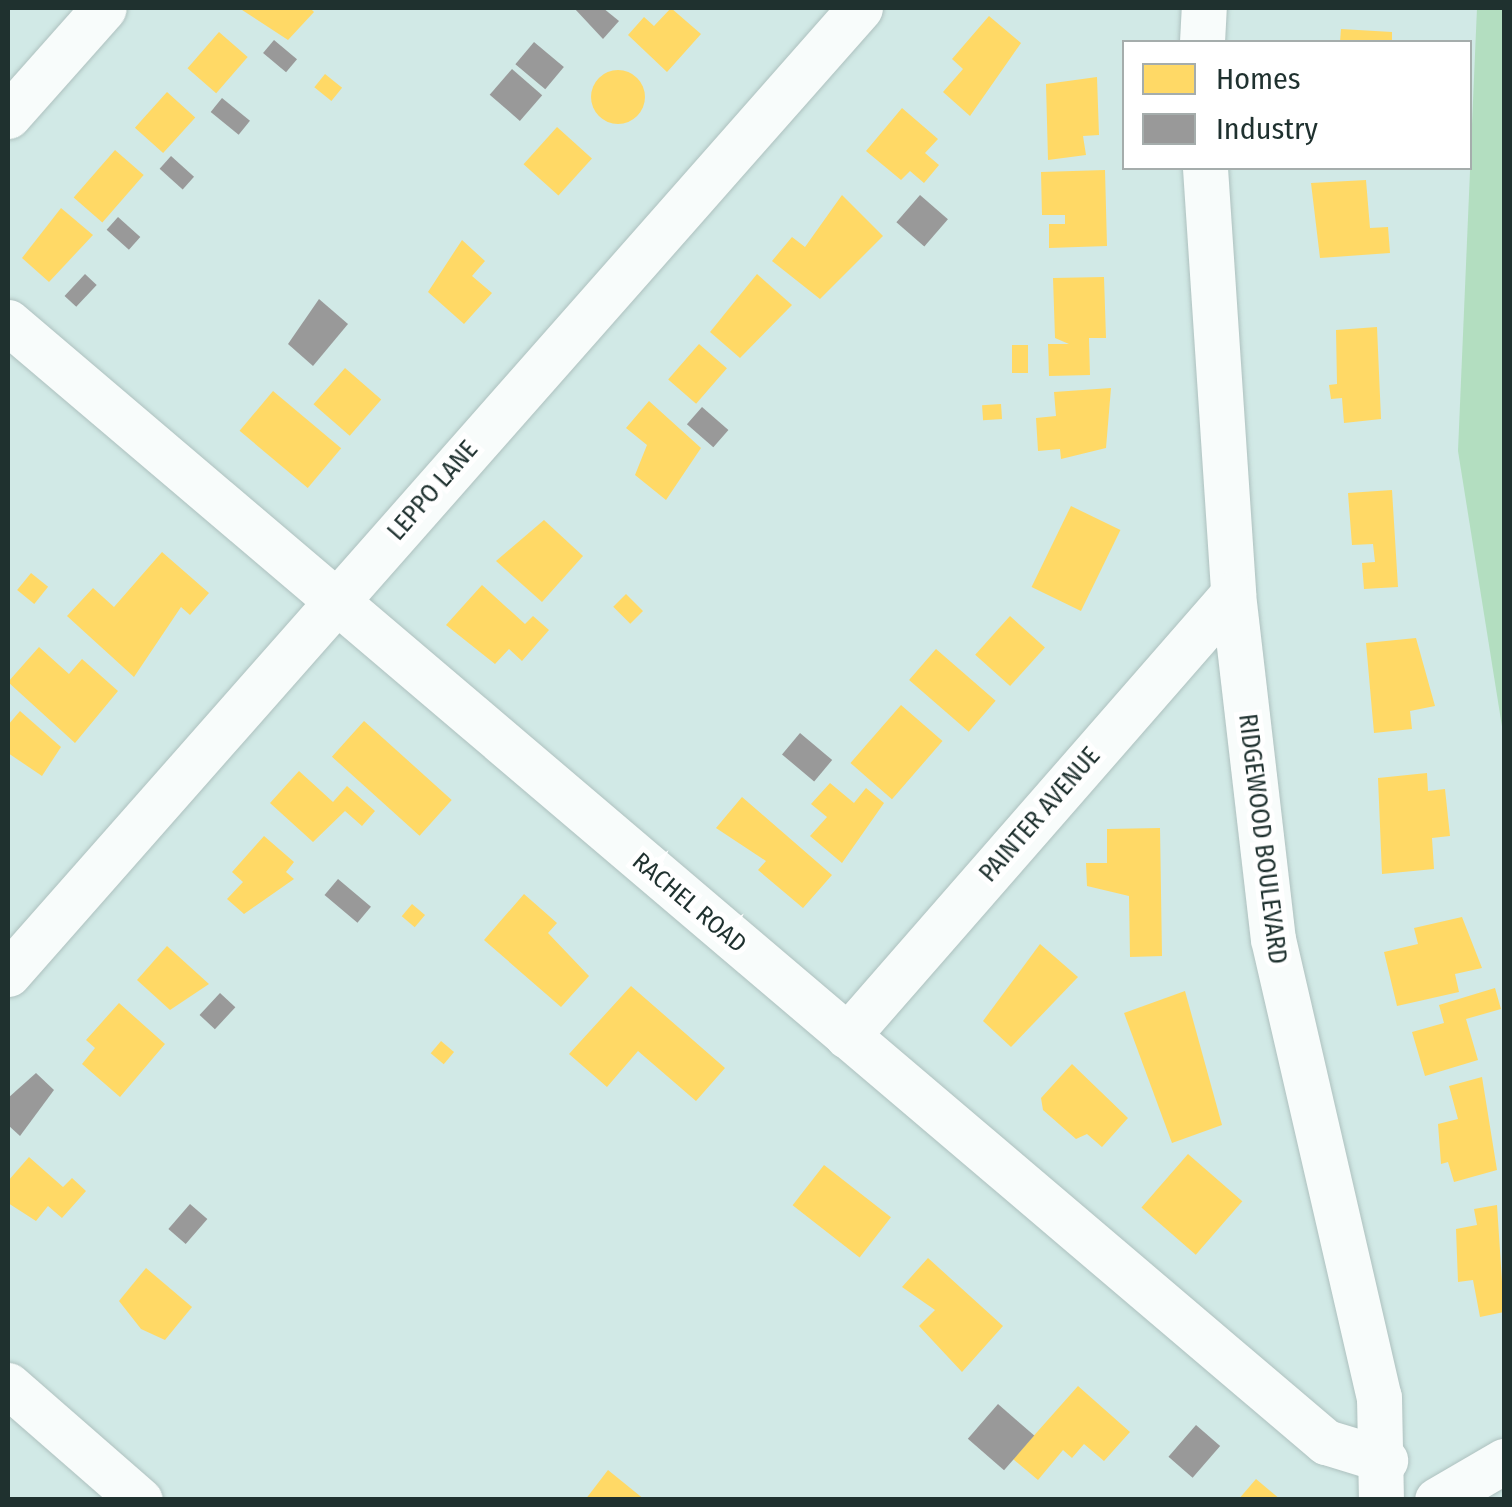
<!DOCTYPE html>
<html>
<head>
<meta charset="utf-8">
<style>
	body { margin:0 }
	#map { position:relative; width:1512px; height:1507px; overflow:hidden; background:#d1e9e6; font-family:"Fira Sans Condensed",sans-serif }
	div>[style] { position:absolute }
	.green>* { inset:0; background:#b3dec0 }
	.homes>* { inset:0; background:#ffd966; transform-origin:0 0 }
	.round { border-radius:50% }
	.industry>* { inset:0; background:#999; transform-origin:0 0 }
	.roads { filter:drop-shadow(0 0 2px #aec1bf) drop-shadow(0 0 2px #aec1bf) }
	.minor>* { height:45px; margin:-22.5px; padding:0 22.5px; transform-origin:22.5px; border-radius:22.5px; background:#f8fcfb }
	span { translate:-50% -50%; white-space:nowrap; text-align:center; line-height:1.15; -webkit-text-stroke:10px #fff; paint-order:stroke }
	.street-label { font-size:25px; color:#1f312f }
	.frame { position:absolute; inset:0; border:10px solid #1f312f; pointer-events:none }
	.legend { position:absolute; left:1122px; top:40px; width:350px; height:130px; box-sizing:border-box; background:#fff; border:2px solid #a5adac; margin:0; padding:12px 18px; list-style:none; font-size:30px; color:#1f312f }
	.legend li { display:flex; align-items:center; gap:20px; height:50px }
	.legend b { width:50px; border:2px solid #a5adac }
</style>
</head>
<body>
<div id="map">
	<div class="green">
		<div style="clip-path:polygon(1477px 8px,1504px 8px,1504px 739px,1458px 451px)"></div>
	</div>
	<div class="homes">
		<div style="clip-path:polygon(239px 8px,310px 8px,314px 12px,288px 40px)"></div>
		<div style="clip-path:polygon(671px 8px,701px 34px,667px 72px,628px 35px,644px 17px,654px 26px)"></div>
		<div style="clip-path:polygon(989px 16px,1021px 43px,970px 116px,943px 92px,963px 69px,952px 59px)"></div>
		<div style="clip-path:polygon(1341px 29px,1392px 32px,1392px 42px,1340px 42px)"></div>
		<div style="left:219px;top:32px;width:38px;height:48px;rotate:41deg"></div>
		<div class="round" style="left:591px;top:70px;width:54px;height:54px"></div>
		<div style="left:325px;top:74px;width:22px;height:17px;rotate:39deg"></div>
		<div style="clip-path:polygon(1097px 77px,1099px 135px,1083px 136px,1086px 155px,1048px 160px,1046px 84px)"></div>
		<div style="left:167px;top:92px;width:38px;height:48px;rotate:42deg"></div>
		<div style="clip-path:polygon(902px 108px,938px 139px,925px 153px,939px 165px,924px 183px,910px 171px,901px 180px,866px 151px)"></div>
		<div style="left:557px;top:127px;width:47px;height:50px;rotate:42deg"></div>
		<div style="left:115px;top:150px;width:38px;height:63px;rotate:41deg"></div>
		<div style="clip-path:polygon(1105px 170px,1107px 246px,1049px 248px,1049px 224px,1065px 224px,1065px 215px,1042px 215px,1041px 172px)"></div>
		<div style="clip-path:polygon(1366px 180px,1370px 228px,1388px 227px,1390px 253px,1320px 258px,1311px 183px)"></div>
		<div style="clip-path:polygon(842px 195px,883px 236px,820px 299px,772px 261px,792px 237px,805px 247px)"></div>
		<div style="clip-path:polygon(61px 208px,93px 235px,49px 282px,22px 258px)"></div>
		<div style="clip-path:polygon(462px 240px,485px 261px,472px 276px,492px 293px,464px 324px,428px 292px)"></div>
		<div style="clip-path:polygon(757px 274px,792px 305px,740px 358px,710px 332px)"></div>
		<div style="clip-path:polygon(1104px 277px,1106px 338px,1089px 338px,1090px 375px,1049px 376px,1048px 344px,1069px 344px,1055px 338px,1053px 278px)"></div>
		<div style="clip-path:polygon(1377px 327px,1381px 419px,1344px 423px,1342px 398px,1331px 399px,1329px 385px,1337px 384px,1336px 330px)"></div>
		<div style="left:699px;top:344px;width:37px;height:47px;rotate:41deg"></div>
		<div style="left:1012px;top:345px;width:16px;height:28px"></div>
		<div style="left:345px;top:368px;width:48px;height:48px;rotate:41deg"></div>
		<div style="clip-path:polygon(1111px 388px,1106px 448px,1061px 459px,1060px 449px,1038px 451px,1036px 418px,1056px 416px,1054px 392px)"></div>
		<div style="left:273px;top:391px;width:89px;height:52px;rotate:40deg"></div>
		<div style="clip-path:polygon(649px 401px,701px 448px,666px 500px,635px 475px,647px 445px,626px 428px)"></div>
		<div style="left:1001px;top:404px;width:15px;height:19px;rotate:86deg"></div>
		<div style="clip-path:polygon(1392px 490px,1398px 587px,1364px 589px,1362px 563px,1375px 562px,1373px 544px,1352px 545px,1348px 493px)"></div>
		<div style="left:1071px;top:506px;width:55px;height:90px;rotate:26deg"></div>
		<div style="clip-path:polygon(544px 520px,583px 556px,542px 602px,496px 561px)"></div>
		<div style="clip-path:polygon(162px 552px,209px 593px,190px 615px,181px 607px,134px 677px,67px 616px,93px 588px,114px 607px)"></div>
		<div style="left:31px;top:573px;width:22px;height:22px;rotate:39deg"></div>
		<div style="clip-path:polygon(482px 585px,525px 624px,533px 616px,549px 630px,522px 661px,509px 649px,495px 664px,446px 625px)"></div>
		<div style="left:626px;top:594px;width:24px;height:18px;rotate:45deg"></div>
		<div style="left:1010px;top:616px;width:47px;height:52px;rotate:42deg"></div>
		<div style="clip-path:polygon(1416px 638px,1435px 706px,1410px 711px,1412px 729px,1374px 733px,1366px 643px)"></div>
		<div style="clip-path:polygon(39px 647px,69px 674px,82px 659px,118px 691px,75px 743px,8px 682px)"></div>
		<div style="left:936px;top:649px;width:79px;height:41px;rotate:41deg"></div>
		<div style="left:901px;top:705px;width:55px;height:77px;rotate:41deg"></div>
		<div style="clip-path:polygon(20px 711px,61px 747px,42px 776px,8px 753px,8px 725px)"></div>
		<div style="left:364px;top:721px;width:118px;height:48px;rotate:42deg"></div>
		<div style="clip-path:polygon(299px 771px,333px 802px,347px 786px,375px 811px,362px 826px,345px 811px,313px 842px,270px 803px)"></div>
		<div style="clip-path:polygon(1427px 773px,1428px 791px,1445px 789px,1450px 836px,1432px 838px,1434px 869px,1382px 874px,1378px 778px)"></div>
		<div style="clip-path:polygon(830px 783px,854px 803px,866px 788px,884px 803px,842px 863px,810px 836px,827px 817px,811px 804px)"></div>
		<div style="clip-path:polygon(742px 797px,832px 875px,803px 908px,758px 870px,766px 861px,716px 828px)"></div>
		<div style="clip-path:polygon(1160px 828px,1162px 956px,1130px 957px,1129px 896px,1087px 886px,1086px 863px,1107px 863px,1107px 829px)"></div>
		<div style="clip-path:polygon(264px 836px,294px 862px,286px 872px,294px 879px,244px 914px,227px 899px,243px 882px,232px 872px)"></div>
		<div style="clip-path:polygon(524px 894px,557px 923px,548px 933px,589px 976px,561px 1007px,484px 940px)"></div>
		<div style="left:412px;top:904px;width:17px;height:16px;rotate:40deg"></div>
		<div style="clip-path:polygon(1462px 917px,1482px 968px,1455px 974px,1459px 992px,1397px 1006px,1384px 952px,1418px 944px,1414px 928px)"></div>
		<div style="clip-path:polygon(1040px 944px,1078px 977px,1011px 1047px,983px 1021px)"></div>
		<div style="clip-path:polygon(167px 946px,209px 984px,170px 1010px,137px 980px)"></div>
		<div style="clip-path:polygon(631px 986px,725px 1068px,696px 1101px,638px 1051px,607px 1087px,569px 1054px)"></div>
		<div style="clip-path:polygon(1495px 988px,1501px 1009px,1466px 1019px,1478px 1060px,1425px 1076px,1412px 1032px,1444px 1023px,1439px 1005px)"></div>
		<div style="clip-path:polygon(1185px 991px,1222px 1125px,1172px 1143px,1124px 1013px)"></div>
		<div style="clip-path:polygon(119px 1003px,165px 1044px,120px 1097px,82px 1064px,95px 1048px,86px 1040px)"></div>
		<div style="left:441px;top:1041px;width:17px;height:16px;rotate:40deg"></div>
		<div style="clip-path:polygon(1072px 1064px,1128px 1118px,1102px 1147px,1087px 1134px,1076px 1139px,1043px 1110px,1041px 1098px)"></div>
		<div style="clip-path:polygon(1482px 1077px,1497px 1170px,1454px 1182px,1448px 1162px,1441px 1164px,1438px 1124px,1458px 1119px,1449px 1086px)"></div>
		<div style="left:1188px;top:1154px;width:72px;height:71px;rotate:41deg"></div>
		<div style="clip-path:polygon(29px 1157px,63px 1187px,72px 1178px,86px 1191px,62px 1218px,48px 1206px,36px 1221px,8px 1203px,8px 1181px)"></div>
		<div style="left:824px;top:1165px;width:85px;height:51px;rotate:38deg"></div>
		<div style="clip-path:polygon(1497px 1205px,1504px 1312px,1480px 1317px,1473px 1280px,1458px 1282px,1456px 1229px,1477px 1225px,1474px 1209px)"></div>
		<div style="clip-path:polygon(928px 1258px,1003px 1326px,962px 1372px,919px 1326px,935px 1310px,902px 1287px)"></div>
		<div style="clip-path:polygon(146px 1268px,192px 1307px,165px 1340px,141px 1329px,119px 1301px)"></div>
		<div style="clip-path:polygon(1078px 1386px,1130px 1432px,1104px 1461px,1084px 1444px,1072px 1458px,1063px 1450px,1038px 1480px,1013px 1459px)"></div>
		<div style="clip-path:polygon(608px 1470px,645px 1500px,585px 1500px)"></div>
		<div style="clip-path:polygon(1256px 1479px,1281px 1500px,1238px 1500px)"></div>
	</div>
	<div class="industry">
		<div style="clip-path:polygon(574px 8px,603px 8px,619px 21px,603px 39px)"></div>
		<div style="left:274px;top:40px;width:30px;height:17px;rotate:40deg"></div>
		<div style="left:534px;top:42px;width:39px;height:29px;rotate:40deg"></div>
		<div style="left:512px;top:69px;width:40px;height:34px;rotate:41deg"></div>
		<div style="left:222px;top:98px;width:36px;height:18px;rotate:39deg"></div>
		<div style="left:171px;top:156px;width:31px;height:17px;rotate:42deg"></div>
		<div style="left:920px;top:195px;width:37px;height:36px;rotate:41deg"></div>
		<div style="left:118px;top:217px;width:30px;height:17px;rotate:42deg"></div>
		<div style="left:85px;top:274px;width:16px;height:30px;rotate:43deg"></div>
		<div style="clip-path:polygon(319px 299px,348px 324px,313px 366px,288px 344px)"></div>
		<div style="left:702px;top:407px;width:35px;height:23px;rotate:41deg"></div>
		<div style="left:800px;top:733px;width:42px;height:28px;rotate:40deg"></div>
		<div style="left:338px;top:879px;width:43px;height:21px;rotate:40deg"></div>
		<div style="left:220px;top:993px;width:21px;height:30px;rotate:43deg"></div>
		<div style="clip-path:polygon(36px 1073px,54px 1090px,20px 1136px,8px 1125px,8px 1098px)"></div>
		<div style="left:190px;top:1204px;width:23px;height:33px;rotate:41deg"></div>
		<div style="left:998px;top:1404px;width:48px;height:46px;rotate:41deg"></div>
		<div style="left:1196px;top:1425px;width:32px;height:42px;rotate:41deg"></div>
	</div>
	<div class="roads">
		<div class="minor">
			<div style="left:1202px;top:42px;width:34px;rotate:-87deg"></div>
			<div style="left:8px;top:116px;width:144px;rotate:-48.4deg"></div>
			<div style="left:1205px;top:168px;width:427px;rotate:86.2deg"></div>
			<div style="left:1233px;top:594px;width:347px;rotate:83.4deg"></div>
			<div style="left:1273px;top:939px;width:470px;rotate:77deg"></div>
			<div style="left:1379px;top:1397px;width:103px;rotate:88.9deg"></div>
			<div style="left:8px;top:322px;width:1730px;rotate:40.36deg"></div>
			<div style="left:1326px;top:1442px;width:62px;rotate:17deg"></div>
			<div style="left:8px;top:974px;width:1288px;rotate:-48.59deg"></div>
			<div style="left:847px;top:1036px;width:587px;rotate:-48.87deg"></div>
			<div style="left:8px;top:1385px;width:175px;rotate:41.1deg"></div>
			<div style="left:1437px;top:1500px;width:78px;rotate:-30.2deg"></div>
		</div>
	</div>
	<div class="street-label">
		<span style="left:433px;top:491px;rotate:-49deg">LEPPO LANE</span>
		<span style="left:1040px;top:815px;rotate:-49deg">PAINTER AVENUE</span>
		<span style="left:1262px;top:839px;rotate:83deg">RIDGEWOOD BOULEVARD</span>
		<span style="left:689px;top:903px;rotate:40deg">RACHEL ROAD</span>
	</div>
	<div class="frame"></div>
	<ul class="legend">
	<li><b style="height:28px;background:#ffd966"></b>Homes</li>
	<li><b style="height:28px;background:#999"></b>Industry</li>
	</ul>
</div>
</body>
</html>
